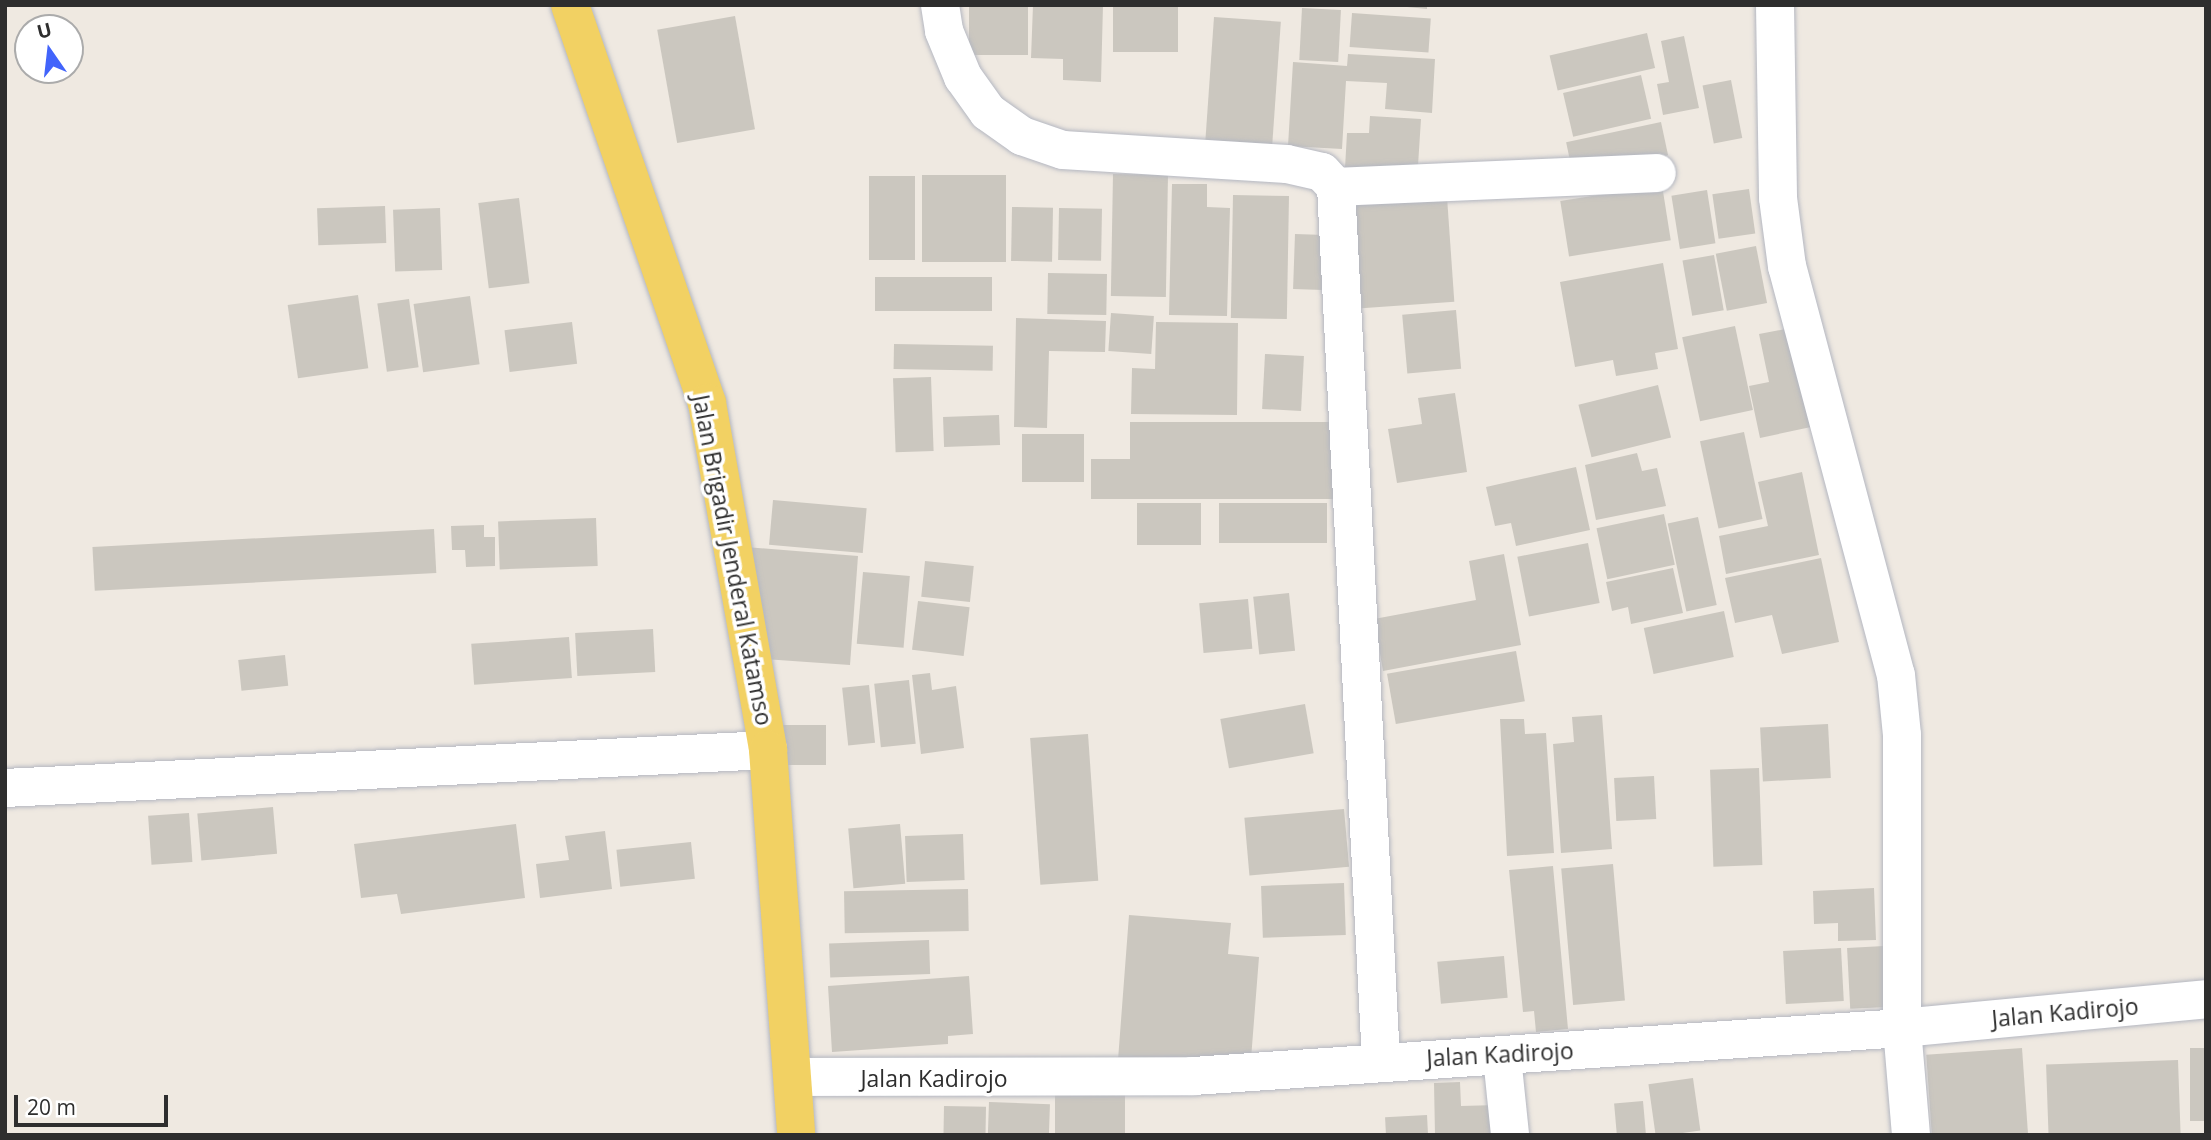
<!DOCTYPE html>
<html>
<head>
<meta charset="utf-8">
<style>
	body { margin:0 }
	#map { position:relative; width:2211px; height:1140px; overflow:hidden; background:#efe9e1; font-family:"Open Sans",sans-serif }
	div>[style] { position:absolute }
	.building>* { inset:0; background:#cbc7bf; transform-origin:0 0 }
	.roads { filter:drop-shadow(0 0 2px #b4b7c1) drop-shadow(0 0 2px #b4b7c1) }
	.minor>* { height:38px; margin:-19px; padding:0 19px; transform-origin:19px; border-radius:19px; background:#fff }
	.major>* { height:38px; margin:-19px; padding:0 19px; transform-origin:19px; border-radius:19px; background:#f2d163 }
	span { translate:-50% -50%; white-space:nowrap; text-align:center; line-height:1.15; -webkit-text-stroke:7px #fff; paint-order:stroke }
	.street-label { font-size:23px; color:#2e2e2e }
	.frame { position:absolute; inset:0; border:7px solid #2e2e2e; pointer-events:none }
	.north { position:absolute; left:14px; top:14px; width:70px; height:70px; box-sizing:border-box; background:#fff; border:2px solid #ababab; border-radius:50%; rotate:346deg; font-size:19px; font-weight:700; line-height:28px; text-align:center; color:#2e2e2e }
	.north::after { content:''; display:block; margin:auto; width:24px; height:32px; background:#4264fb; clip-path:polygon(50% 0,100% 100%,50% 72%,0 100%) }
	.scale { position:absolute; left:14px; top:1095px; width:154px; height:32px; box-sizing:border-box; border:4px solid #2e2e2e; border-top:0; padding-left:9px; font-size:21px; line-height:24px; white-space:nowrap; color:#2e2e2e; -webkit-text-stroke:5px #fff; paint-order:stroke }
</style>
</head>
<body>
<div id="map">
	<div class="building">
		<div style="left:969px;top:5px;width:59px;height:50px"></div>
		<div style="clip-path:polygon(1033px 5px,1103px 5px,1101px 82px,1063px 80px,1063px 59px,1031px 58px)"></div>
		<div style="left:1113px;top:5px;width:65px;height:47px"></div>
		<div style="clip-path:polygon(1407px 5px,1427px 5px,1427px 9px,1407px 7px)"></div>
		<div style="left:1302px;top:8px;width:39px;height:52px;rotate:3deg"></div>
		<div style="left:1352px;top:13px;width:79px;height:34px;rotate:4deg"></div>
		<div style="left:735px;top:16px;width:115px;height:79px;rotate:80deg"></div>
		<div style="left:1214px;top:17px;width:67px;height:127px;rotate:4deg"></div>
		<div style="left:1647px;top:33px;width:36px;height:100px;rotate:77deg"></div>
		<div style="clip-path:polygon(1684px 36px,1699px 108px,1663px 115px,1657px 84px,1669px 82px,1661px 41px)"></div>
		<div style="clip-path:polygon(1348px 54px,1435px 59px,1432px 113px,1385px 109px,1387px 83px,1346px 81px,1342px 149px,1288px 146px,1293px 62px,1347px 66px)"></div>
		<div style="left:1641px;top:75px;width:45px;height:80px;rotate:77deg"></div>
		<div style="left:1731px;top:80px;width:59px;height:29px;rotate:79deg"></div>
		<div style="clip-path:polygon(1370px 116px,1421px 119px,1417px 181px,1345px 168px,1347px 133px,1369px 133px)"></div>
		<div style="left:1661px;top:122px;width:34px;height:97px;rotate:78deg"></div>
		<div style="left:1113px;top:174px;width:55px;height:122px;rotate:1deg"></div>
		<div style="left:1006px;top:175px;width:87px;height:84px;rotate:90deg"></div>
		<div style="left:869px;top:176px;width:46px;height:84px"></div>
		<div style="clip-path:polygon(1172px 184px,1207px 184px,1207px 207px,1230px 208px,1227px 316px,1169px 315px)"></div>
		<div style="left:1662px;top:185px;width:56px;height:103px;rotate:81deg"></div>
		<div style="left:1749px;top:189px;width:45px;height:37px;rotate:82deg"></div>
		<div style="left:1707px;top:190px;width:54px;height:36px;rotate:81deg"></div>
		<div style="left:1233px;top:195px;width:56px;height:123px;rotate:1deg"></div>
		<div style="left:1447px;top:197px;width:105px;height:93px;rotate:86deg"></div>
		<div style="left:519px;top:198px;width:86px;height:41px;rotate:83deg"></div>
		<div style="left:385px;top:206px;width:37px;height:68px;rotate:88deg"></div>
		<div style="left:1012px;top:207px;width:41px;height:54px;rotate:1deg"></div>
		<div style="left:440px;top:208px;width:62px;height:47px;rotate:88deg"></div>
		<div style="left:1059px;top:208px;width:43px;height:52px;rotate:1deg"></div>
		<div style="left:1295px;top:234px;width:30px;height:55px;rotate:2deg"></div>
		<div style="left:1756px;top:246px;width:58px;height:41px;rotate:79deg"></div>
		<div style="left:1714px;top:255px;width:56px;height:32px;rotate:80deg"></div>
		<div style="clip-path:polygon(1663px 263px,1678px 349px,1655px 353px,1658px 369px,1616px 376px,1613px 360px,1575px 367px,1560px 282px)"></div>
		<div style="left:1048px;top:273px;width:59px;height:41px;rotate:1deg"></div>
		<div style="left:992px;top:277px;width:34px;height:117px;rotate:90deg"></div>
		<div style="left:358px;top:295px;width:74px;height:71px;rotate:82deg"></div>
		<div style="left:470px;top:296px;width:69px;height:57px;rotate:82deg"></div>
		<div style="left:409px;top:299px;width:69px;height:32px;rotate:82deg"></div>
		<div style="left:1456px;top:310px;width:59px;height:54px;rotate:85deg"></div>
		<div style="left:1111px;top:313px;width:43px;height:38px;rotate:4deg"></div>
		<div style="clip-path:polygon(1016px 318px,1106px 321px,1105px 352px,1049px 351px,1047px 428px,1014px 427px)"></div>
		<div style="left:572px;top:322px;width:42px;height:68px;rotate:83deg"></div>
		<div style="clip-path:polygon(1156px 322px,1238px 323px,1237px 415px,1131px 414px,1132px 368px,1155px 369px)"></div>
		<div style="left:1735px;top:326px;width:86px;height:54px;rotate:78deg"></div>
		<div style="clip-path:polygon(1791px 328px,1811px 427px,1760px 438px,1749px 386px,1769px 382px,1759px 334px)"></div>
		<div style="left:894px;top:344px;width:99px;height:25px;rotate:1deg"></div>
		<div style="left:1265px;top:354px;width:39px;height:55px;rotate:3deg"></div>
		<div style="left:931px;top:377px;width:74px;height:38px;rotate:88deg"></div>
		<div style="left:1658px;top:385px;width:54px;height:82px;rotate:76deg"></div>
		<div style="clip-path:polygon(1455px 393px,1467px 472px,1397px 483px,1388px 429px,1422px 424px,1418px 398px)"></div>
		<div style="left:999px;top:415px;width:30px;height:56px;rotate:88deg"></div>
		<div style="clip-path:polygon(1130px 422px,1336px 422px,1336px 499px,1091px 499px,1091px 459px,1130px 459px)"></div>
		<div style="left:1744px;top:432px;width:89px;height:45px;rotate:78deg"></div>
		<div style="left:1022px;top:434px;width:62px;height:48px"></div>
		<div style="clip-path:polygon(1637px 453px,1642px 471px,1657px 468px,1666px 506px,1596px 520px,1585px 465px)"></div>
		<div style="clip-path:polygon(1576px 467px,1590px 530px,1516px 546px,1511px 523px,1495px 526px,1486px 487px)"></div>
		<div style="clip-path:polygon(1802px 472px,1819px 555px,1726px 574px,1719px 536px,1768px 526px,1758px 482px)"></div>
		<div style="left:773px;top:500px;width:94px;height:45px;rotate:5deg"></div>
		<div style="left:1137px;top:503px;width:64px;height:42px"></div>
		<div style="left:1219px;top:503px;width:108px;height:40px"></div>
		<div style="left:1664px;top:514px;width:52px;height:69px;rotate:78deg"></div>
		<div style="left:1698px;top:517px;width:90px;height:31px;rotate:78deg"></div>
		<div style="left:596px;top:518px;width:48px;height:98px;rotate:88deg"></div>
		<div style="clip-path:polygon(484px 525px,484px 537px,495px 537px,495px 566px,466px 567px,465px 550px,452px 550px,451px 526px)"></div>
		<div style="left:434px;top:529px;width:44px;height:342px;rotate:87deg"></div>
		<div style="left:1588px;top:543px;width:61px;height:72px;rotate:79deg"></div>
		<div style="clip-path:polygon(745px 547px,858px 556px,850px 665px,764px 659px)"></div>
		<div style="clip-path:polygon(1504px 554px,1521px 645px,1383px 671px,1374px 619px,1476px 600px,1469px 561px)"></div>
		<div style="clip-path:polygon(1821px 558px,1839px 642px,1782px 654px,1772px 615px,1735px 623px,1725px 578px)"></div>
		<div style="left:925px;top:561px;width:49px;height:36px;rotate:6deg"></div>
		<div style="clip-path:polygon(1673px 568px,1683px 613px,1631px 624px,1628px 607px,1612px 611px,1606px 582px)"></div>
		<div style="left:863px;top:572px;width:47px;height:72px;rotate:5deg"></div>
		<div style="left:1289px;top:593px;width:58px;height:36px;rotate:84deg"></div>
		<div style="left:1248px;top:599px;width:50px;height:49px;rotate:85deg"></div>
		<div style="left:918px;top:601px;width:52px;height:49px;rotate:7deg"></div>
		<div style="left:1724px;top:611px;width:47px;height:82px;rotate:78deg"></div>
		<div style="left:653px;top:629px;width:43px;height:78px;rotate:87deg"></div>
		<div style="left:569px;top:637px;width:41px;height:98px;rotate:86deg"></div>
		<div style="left:1516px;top:651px;width:51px;height:131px;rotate:80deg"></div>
		<div style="left:285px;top:655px;width:31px;height:47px;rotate:84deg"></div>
		<div style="clip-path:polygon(930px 673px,932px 690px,956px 686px,964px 748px,921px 754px,912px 675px)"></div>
		<div style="left:909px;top:680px;width:64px;height:35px;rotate:84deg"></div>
		<div style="left:869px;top:685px;width:58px;height:27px;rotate:84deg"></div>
		<div style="left:1305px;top:704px;width:50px;height:86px;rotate:80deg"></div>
		<div style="clip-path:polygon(1602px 715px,1612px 849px,1561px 853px,1553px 744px,1574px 742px,1572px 717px)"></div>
		<div style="clip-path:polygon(1500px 719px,1524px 719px,1525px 734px,1546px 733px,1554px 853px,1507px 856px)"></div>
		<div style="left:1828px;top:724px;width:54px;height:68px;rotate:87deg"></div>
		<div style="left:778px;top:725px;width:48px;height:40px"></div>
		<div style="left:1088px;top:734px;width:147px;height:58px;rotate:86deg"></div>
		<div style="left:1759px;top:768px;width:97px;height:49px;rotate:88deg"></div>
		<div style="left:1654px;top:776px;width:43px;height:40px;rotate:87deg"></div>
		<div style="left:273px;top:807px;width:47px;height:76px;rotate:85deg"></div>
		<div style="left:1344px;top:809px;width:58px;height:100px;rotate:85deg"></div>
		<div style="left:189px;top:813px;width:49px;height:41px;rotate:86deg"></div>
		<div style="clip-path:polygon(516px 824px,525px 898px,401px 914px,397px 894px,361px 898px,354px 844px)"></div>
		<div style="left:900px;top:824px;width:60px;height:52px;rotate:85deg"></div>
		<div style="clip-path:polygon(605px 831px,612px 889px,540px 898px,536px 864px,569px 860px,565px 836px)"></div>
		<div style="left:963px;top:834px;width:46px;height:58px;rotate:88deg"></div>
		<div style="left:691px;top:842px;width:37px;height:75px;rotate:84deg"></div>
		<div style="left:1613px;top:864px;width:137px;height:52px;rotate:85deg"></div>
		<div style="clip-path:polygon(1553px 866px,1568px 1029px,1536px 1032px,1534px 1011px,1523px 1012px,1509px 870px)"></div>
		<div style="left:1344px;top:883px;width:52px;height:83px;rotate:88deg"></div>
		<div style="clip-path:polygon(1874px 888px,1876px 940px,1838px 941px,1838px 923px,1814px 924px,1813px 891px)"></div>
		<div style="left:968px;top:889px;width:42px;height:124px;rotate:89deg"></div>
		<div style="clip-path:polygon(1129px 915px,1231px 923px,1228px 954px,1259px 957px,1251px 1059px,1118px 1060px)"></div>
		<div style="left:929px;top:940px;width:34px;height:100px;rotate:88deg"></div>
		<div style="left:1884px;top:946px;width:61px;height:37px;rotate:87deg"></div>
		<div style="left:1841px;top:948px;width:53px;height:58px;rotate:87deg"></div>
		<div style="left:1504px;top:956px;width:42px;height:67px;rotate:85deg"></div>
		<div style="clip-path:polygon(969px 976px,973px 1034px,948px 1036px,948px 1044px,832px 1052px,828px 986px)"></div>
		<div style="left:2022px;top:1048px;width:87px;height:96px;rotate:86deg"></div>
		<div style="left:2206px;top:1048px;width:73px;height:16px;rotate:90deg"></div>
		<div style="left:2178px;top:1060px;width:74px;height:132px;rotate:88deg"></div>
		<div style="left:1693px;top:1078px;width:53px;height:45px;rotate:82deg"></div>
		<div style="clip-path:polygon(1460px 1082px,1461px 1106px,1497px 1105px,1498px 1135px,1435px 1135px,1434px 1083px)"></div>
		<div style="left:1055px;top:1095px;width:70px;height:40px"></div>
		<div style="left:1643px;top:1101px;width:34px;height:29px;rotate:85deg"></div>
		<div style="left:989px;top:1102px;width:61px;height:33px;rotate:2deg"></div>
		<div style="left:944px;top:1106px;width:42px;height:29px;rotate:1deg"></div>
		<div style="left:1427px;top:1115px;width:20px;height:42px;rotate:87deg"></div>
	</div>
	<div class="roads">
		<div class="minor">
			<div style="left:940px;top:5px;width:26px;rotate:81deg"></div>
			<div style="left:944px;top:31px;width:50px;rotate:67.6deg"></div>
			<div style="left:963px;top:77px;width:43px;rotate:54.5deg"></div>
			<div style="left:988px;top:112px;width:42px;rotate:35.2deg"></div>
			<div style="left:1022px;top:136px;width:43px;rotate:18.9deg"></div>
			<div style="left:1063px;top:150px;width:224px;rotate:3.6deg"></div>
			<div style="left:1287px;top:164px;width:36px;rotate:13deg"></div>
			<div style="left:1322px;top:172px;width:21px;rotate:47deg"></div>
			<div style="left:1336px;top:187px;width:874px;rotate:87.05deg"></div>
			<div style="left:1775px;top:5px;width:193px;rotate:89.1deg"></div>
			<div style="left:1778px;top:198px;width:69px;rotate:82.5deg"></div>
			<div style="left:1787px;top:266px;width:423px;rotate:75.1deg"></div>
			<div style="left:1896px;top:675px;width:60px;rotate:84.3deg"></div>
			<div style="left:1902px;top:735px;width:293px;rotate:90deg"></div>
			<div style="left:1902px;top:1028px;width:107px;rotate:85.2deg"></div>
			<div style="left:1336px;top:187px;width:321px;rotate:-2.5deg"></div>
			<div style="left:5px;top:788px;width:764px;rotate:-2.85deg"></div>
			<div style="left:1502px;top:1057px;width:78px;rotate:84.1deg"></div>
			<div style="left:793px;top:1077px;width:400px;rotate:-0.1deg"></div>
			<div style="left:1193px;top:1076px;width:711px;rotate:-3.87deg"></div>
			<div style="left:1902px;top:1028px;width:305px;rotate:-5.4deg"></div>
		</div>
		<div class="major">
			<div style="left:570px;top:5px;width:421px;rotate:71deg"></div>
			<div style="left:707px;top:403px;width:352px;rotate:80deg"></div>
			<div style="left:768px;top:750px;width:386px;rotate:85.8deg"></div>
		</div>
	</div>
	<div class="street-label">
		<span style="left:733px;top:560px;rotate:79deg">Jalan Brigadir Jenderal Katamso</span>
		<span style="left:2065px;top:1012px;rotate:-5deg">Jalan Kadirojo</span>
		<span style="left:1500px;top:1054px;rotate:-3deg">Jalan Kadirojo</span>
		<span style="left:934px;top:1078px">Jalan Kadirojo</span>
	</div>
	<div class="frame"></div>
	<div class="north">U</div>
	<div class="scale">20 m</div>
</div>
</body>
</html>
